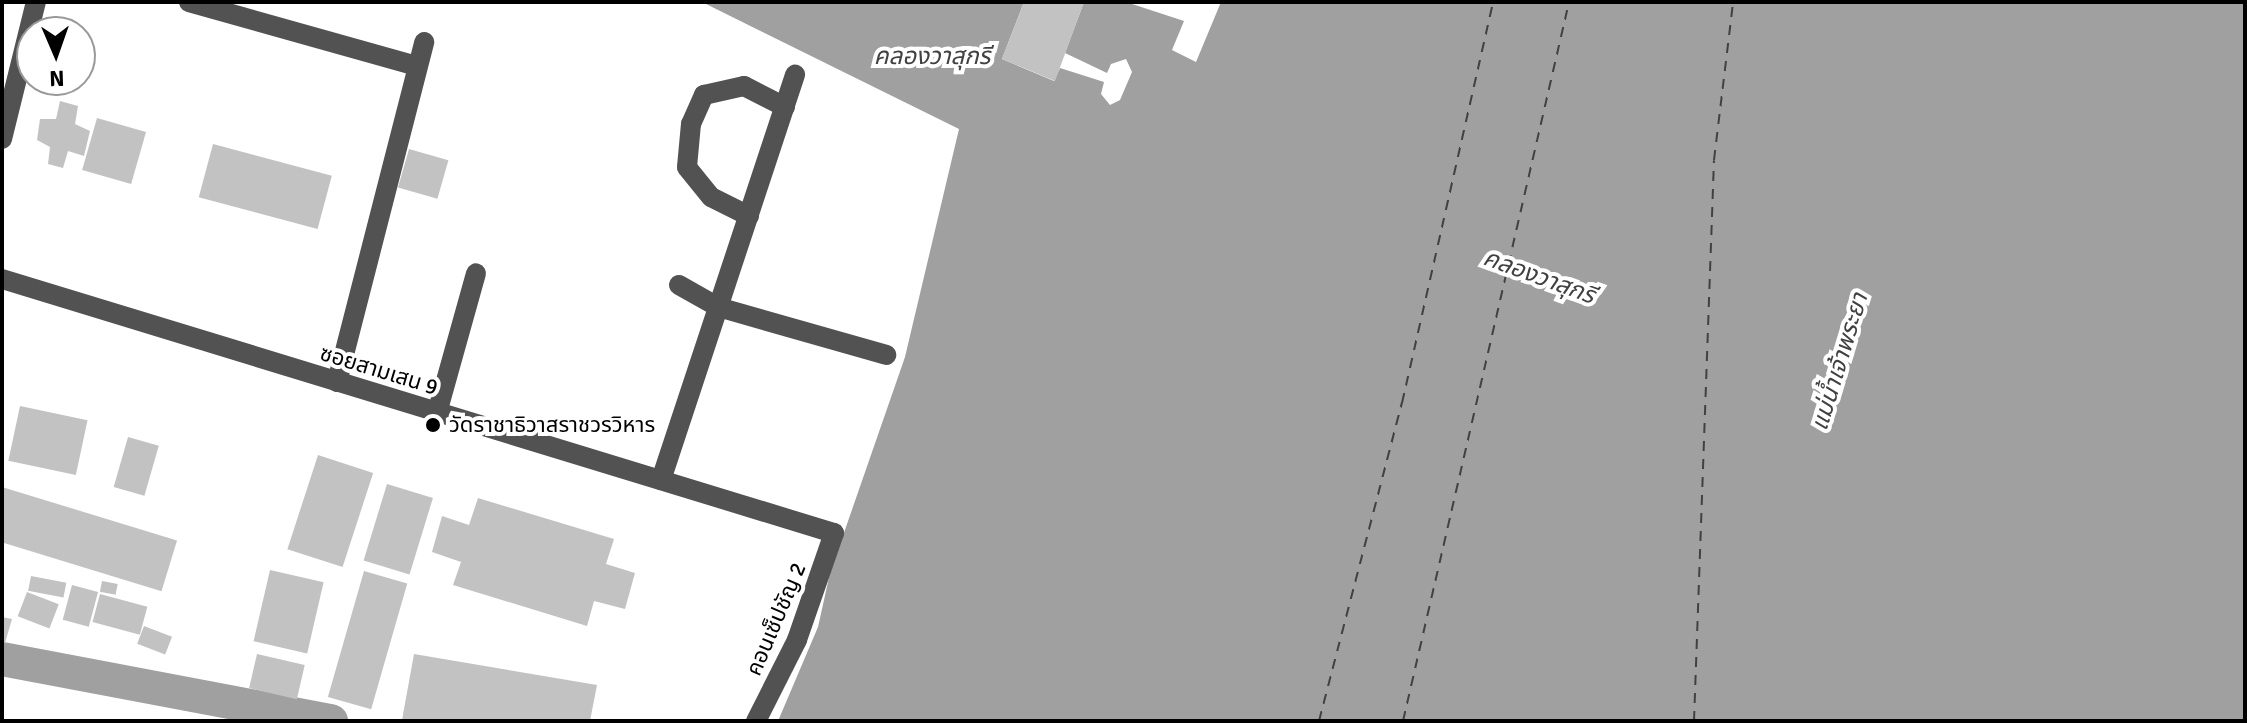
<!DOCTYPE html>
<html>
<head>
<meta charset="utf-8">
<style>
	body { margin:0 }
	#map { position:relative; width:2247px; height:723px; overflow:hidden; background:#fff; font-family:Signika,"Noto Sans Thai",sans-serif }
	div>[style] { position:absolute }
	.water>* { inset:0; background:#a0a0a0 }
	.canal>* { height:34px; margin:-17px; padding:0 17px; transform-origin:17px; border-radius:17px; background:#a0a0a0 }
	.ferry>* { height:2px; margin-top:-1px; transform-origin:0; background:repeating-linear-gradient(90deg,#414141 0 10px,transparent 0 18px) }
	.building>* { inset:0; background:#c2c2c2; transform-origin:0 0 }
	.minor>* { height:20px; margin:-10px; padding:0 10px; transform-origin:10px; border-radius:10px; background:#525252 }
	.dots>* { width:22px; height:22px; translate:-50% -50%; box-sizing:border-box; border:4px solid #fff; border-radius:50% }
	span { translate:-50% -50%; white-space:nowrap; text-align:center; line-height:1.15; -webkit-text-stroke:8px #fff; paint-order:stroke }
	.street-label { font-size:22px; color:#000 }
	.poi-label { font-size:22px; color:#000 }
	.left { translate:0 -50%; text-align:left }
	.water-label { font-size:24px; color:#414141; font-style:italic }
	.frame { position:absolute; inset:0; border:4px solid #000; pointer-events:none }
	.north { position:absolute; left:16px; top:16px; width:80px; height:80px; box-sizing:border-box; background:#fff; border:2px solid #999; border-radius:50%; rotate:178deg; font-size:22px; font-weight:700; line-height:32px; text-align:center; color:#000 }
	.north::after { content:''; display:block; margin:auto; width:28px; height:36px; background:#000; clip-path:polygon(50% 0,100% 100%,50% 72%,0 100%) }
</style>
</head>
<body>
<div id="map">
	<div class="water">
		<div style="clip-path:polygon(673px 2px,1024px 2px,1002px 59px,1054px 81px,1060px 68px,1104px 82px,1101px 94px,1110px 105px,1120px 100px,1132px 72px,1126px 59px,1111px 64px,1107px 73px,1065px 53px,1084px 2px,1126px 2px,1184px 21px,1172px 50px,1196px 62px,1221px 2px,2245px 2px,2245px 721px,778px 721px,818px 627px,830px 573px,905px 357px,959px 129px,706px 4px)"></div>
	</div>
	<div class="canal">
		<div style="left:2px;top:659px;width:335px;rotate:10.7deg"></div>
	</div>
	<div class="ferry">
		<div style="left:1319px;top:721px;width:329px;rotate:-75.4deg"></div>
		<div style="left:1402px;top:403px;width:411px;rotate:-77.2deg"></div>
		<div style="left:1403px;top:721px;width:738px;rotate:-77deg"></div>
		<div style="left:1694px;top:721px;width:561px;rotate:-87.96deg"></div>
		<div style="left:1714px;top:160px;width:159px;rotate:-83.1deg"></div>
	</div>
	<div class="building">
		<div style="clip-path:polygon(1024px 2px,1084px 2px,1055px 81px,1002px 59px)"></div>
		<div style="clip-path:polygon(60px 101px,78px 106px,75px 124px,90px 131px,84px 156px,68px 151px,63px 168px,48px 164px,50px 147px,37px 140px,40px 119px,56px 119px)"></div>
		<div style="left:97px;top:118px;width:51px;height:54px;rotate:16deg"></div>
		<div style="left:213px;top:144px;width:123px;height:55px;rotate:15deg"></div>
		<div style="left:409px;top:149px;width:41px;height:40px;rotate:16deg"></div>
		<div style="left:20px;top:406px;width:69px;height:56px;rotate:12deg"></div>
		<div style="left:128px;top:437px;width:32px;height:52px;rotate:16deg"></div>
		<div style="left:318px;top:455px;width:58px;height:99px;rotate:18deg"></div>
		<div style="left:387px;top:484px;width:48px;height:80px;rotate:17deg"></div>
		<div style="left:2px;top:487px;width:183px;height:53px;rotate:17deg"></div>
		<div style="clip-path:polygon(478px 498px,614px 539px,606px 564px,635px 573px,625px 609px,594px 601px,587px 626px,453px 585px,461px 562px,432px 552px,442px 516px,469px 525px)"></div>
		<div style="left:270px;top:570px;width:55px;height:73px;rotate:13deg"></div>
		<div style="left:364px;top:571px;width:45px;height:131px;rotate:16deg"></div>
		<div style="left:31px;top:576px;width:36px;height:15px;rotate:11deg"></div>
		<div style="left:102px;top:581px;width:16px;height:11px;rotate:11deg"></div>
		<div style="left:72px;top:585px;width:27px;height:36px;rotate:15deg"></div>
		<div style="left:27px;top:592px;width:34px;height:26px;rotate:21deg"></div>
		<div style="left:100px;top:594px;width:49px;height:29px;rotate:15deg"></div>
		<div style="clip-path:polygon(2px 617px,12px 619px,5px 643px,2px 642px)"></div>
		<div style="left:144px;top:626px;width:30px;height:19px;rotate:21deg"></div>
		<div style="left:257px;top:654px;width:49px;height:35px;rotate:13deg"></div>
		<div style="clip-path:polygon(414px 654px,597px 685px,590px 721px,402px 720px)"></div>
	</div>
	<div class="minor">
		<div style="left:189px;top:2px;width:237px;rotate:15.7deg"></div>
		<div style="left:2px;top:139px;width:141px;rotate:-76.1deg"></div>
		<div style="left:749px;top:216px;width:42px;rotate:-153.4deg"></div>
		<div style="left:711px;top:197px;width:38px;rotate:-129deg"></div>
		<div style="left:687px;top:167px;width:43px;rotate:-84.7deg"></div>
		<div style="left:691px;top:124px;width:32px;rotate:-66deg"></div>
		<div style="left:704px;top:95px;width:41px;rotate:-12.7deg"></div>
		<div style="left:744px;top:86px;width:46px;rotate:27.1deg"></div>
		<div style="left:2px;top:279px;width:870px;rotate:16.98deg"></div>
		<div style="left:834px;top:533px;width:113px;rotate:109.1deg"></div>
		<div style="left:797px;top:640px;width:91px;rotate:116.8deg"></div>
		<div style="left:679px;top:285px;width:45px;rotate:29.4deg"></div>
		<div style="left:718px;top:307px;width:175px;rotate:15.9deg"></div>
		<div style="left:337px;top:382px;width:351px;rotate:-75.6deg"></div>
		<div style="left:437px;top:413px;width:145px;rotate:-74.4deg"></div>
		<div style="left:661px;top:480px;width:427px;rotate:-71.7deg"></div>
	</div>
	<div class="dots">
		<div style="left:433px;top:425px;background:#000"></div>
	</div>
	<div class="street-label">
		<span style="left:379px;top:370px;rotate:17deg">ซอยสามเสน 9</span>
		<span style="left:776px;top:619px;rotate:-67deg">คอนเซ็ปชัญ 2</span>
	</div>
	<div class="poi-label">
		<span class="left" style="left:449px;top:425px">วัดราชาธิวาสราชวรวิหาร</span>
	</div>
	<div class="water-label">
		<span style="left:932px;top:57px">คลองวาสุกรี</span>
		<span style="left:1539px;top:277px;rotate:20deg">คลองวาสุกรี</span>
		<span style="left:1840px;top:362px;rotate:-73deg">แม่น้ำเจ้าพระยา</span>
	</div>
	<div class="frame"></div>
	<div class="north">N</div>
</div>
</body>
</html>
